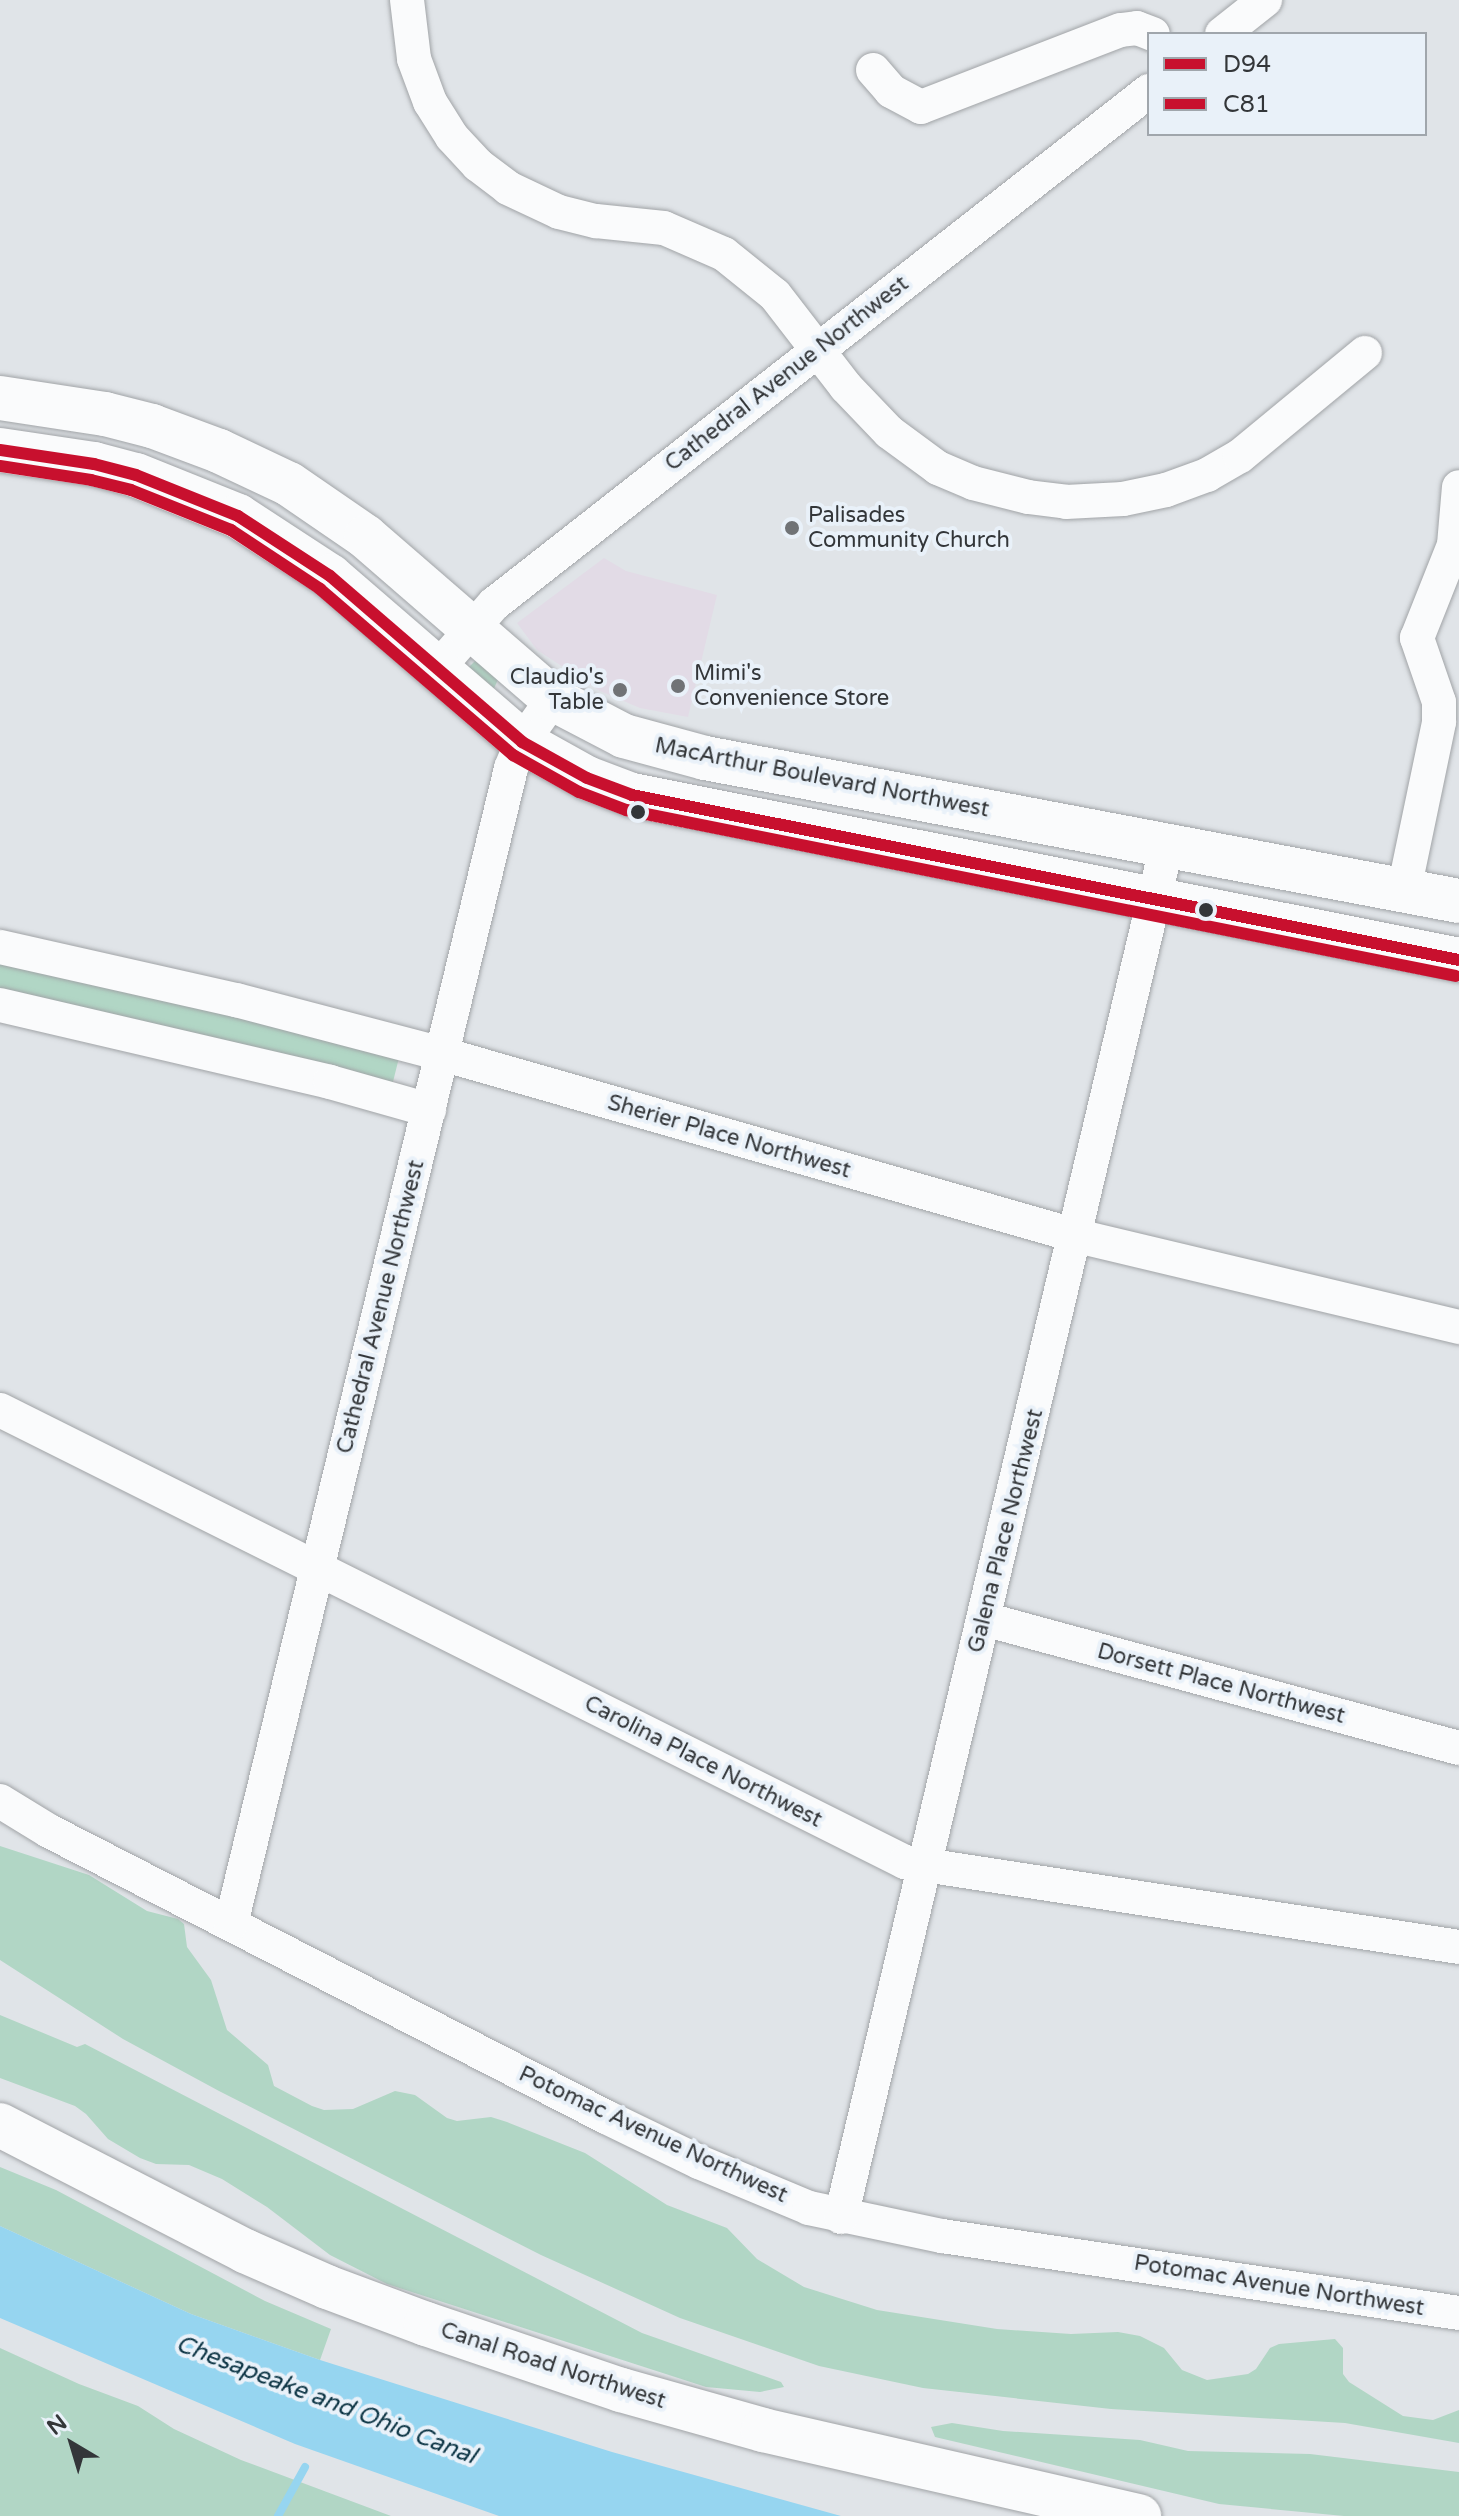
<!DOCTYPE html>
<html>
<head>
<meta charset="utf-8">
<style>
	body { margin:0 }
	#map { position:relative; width:1459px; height:2516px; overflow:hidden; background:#e0e4e8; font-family:"Varela Round",sans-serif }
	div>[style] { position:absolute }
	.commercial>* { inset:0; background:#e2dbe6 }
	.green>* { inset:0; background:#b1d6c5; transform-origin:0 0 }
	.water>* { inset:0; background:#96d5f0 }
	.stream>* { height:8px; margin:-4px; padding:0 4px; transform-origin:4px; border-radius:4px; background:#96d5f0 }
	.roads { filter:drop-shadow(0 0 2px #a1a4a7) drop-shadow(0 0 2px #a1a4a7) }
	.minor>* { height:34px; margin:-17px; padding:0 17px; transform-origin:17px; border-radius:17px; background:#fafbfc }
	.major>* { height:44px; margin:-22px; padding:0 22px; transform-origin:22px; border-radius:22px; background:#fafbfc }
	.highway>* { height:44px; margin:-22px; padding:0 22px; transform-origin:22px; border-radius:22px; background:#fafbfc }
	.bus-1>* { height:12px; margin:-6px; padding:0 6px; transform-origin:6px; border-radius:6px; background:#c8102e }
	.bus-2>* { height:12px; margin:-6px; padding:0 6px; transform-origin:6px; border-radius:6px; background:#c8102e }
	.dots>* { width:22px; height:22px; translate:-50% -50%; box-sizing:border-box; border:4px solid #e9f1f9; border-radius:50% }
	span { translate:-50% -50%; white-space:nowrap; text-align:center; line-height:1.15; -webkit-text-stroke:8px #e9f1f9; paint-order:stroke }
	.street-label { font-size:22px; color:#333639 }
	.poi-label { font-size:22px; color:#333639 }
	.left { translate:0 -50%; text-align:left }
	.right { translate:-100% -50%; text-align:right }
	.water-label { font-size:24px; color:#0c3444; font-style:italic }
	.legend { position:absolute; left:1147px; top:32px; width:280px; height:104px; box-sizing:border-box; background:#e9f1f9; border:2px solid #a0a6ac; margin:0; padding:10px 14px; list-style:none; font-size:24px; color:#333639 }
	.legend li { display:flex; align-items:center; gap:16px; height:40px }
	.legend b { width:40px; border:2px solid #a0a6ac }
	.north { position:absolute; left:32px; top:2404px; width:80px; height:80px; -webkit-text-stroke:6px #e9f1f9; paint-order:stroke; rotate:322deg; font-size:22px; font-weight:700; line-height:32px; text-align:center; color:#333639 }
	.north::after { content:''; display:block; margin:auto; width:28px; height:36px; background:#333639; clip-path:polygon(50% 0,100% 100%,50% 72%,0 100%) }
</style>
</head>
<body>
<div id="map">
	<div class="commercial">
		<div style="clip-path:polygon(604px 558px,626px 571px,717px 595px,688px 717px,640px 708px,600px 691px,537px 650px,517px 623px)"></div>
	</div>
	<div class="green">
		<div style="clip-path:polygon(475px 661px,499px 677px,492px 693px,466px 670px)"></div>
		<div style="left:0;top:955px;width:412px;height:39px;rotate:14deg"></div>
		<div style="clip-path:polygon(0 1846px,89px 1875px,147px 1911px,178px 1919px,184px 1924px,187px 1947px,211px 1980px,227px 2030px,268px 2065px,274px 2086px,312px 2106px,324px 2110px,353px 2109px,395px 2091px,415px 2095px,447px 2118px,457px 2121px,491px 2117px,507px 2122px,585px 2153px,667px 2205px,727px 2228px,757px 2259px,804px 2287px,877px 2310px,997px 2329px,1071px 2334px,1118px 2332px,1140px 2336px,1164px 2348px,1182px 2370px,1207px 2380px,1248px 2374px,1256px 2369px,1270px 2348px,1279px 2344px,1335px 2339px,1343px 2348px,1343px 2374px,1349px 2382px,1403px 2416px,1433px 2420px,1459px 2410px,1459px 2443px,1345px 2423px,1111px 2409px,923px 2388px,819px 2366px,680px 2318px,541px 2255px,219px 2091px,123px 2039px,0 1960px)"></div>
		<div style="clip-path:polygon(0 2015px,77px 2047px,85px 2044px,642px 2333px,781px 2382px,784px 2387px,760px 2392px,706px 2387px,387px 2284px,330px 2255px,267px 2207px,222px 2179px,189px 2165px,156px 2164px,140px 2158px,108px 2139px,86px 2114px,75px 2106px,0 2078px)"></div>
		<div style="clip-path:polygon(0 2167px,56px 2190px,265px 2301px,331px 2329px,320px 2360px,191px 2314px,0 2226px)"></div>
		<div style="clip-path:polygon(0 2348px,79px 2384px,138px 2406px,174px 2429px,241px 2460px,391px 2516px,0 2516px)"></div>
		<div style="clip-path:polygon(952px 2423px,1003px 2431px,1140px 2440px,1188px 2451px,1310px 2454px,1459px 2472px,1459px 2516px,1344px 2516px,1219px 2504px,935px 2437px,931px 2427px)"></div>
	</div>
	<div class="water">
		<div style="clip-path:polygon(0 2226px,191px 2314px,320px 2360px,612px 2452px,841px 2516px,499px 2516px,295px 2444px,0 2318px)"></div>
	</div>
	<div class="stream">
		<div style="left:278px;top:2516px;width:56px;rotate:-61.1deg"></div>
	</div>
	<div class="roads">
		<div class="minor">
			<div style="left:407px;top:0;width:59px;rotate:83.2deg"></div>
			<div style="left:414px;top:59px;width:46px;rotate:69.6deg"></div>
			<div style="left:430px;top:102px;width:41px;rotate:57.8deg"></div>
			<div style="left:452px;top:137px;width:38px;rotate:47deg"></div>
			<div style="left:478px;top:165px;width:38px;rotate:37deg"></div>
			<div style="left:508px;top:188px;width:56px;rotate:25.2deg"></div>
			<div style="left:559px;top:212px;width:38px;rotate:14deg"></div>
			<div style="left:596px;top:221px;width:68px;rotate:5.9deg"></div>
			<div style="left:664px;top:228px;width:65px;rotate:23.4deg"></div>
			<div style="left:724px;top:254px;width:65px;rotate:38.8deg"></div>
			<div style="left:775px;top:295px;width:116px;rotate:52.3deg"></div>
			<div style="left:846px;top:387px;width:62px;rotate:46.3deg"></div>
			<div style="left:889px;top:432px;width:61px;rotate:36.3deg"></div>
			<div style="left:938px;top:468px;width:38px;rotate:23deg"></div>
			<div style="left:973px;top:483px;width:57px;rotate:14.3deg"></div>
			<div style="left:1028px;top:497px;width:38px;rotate:7deg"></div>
			<div style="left:1066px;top:502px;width:57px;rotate:-3deg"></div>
			<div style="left:1123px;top:499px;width:44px;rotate:-11.8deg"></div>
			<div style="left:1166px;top:490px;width:44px;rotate:-20.1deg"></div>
			<div style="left:1207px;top:475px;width:38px;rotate:-30deg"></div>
			<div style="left:1240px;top:456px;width:162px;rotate:-39.5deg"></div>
			<div style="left:1222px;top:34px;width:55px;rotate:-38.3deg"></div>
			<div style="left:873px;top:70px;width:28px;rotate:49deg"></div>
			<div style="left:891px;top:91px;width:34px;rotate:28deg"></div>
			<div style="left:921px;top:107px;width:214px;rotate:-21.1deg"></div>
			<div style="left:1121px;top:30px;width:16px;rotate:-7deg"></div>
			<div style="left:1137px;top:28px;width:17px;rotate:21deg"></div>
			<div style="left:437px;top:669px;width:86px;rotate:-48.8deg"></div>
			<div style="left:494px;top:604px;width:832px;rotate:-38.07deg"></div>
			<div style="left:1404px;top:890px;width:172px;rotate:-78.2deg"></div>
			<div style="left:1439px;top:722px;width:20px;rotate:-90deg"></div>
			<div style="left:1439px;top:702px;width:68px;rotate:-109deg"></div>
			<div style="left:1417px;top:638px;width:100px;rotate:-68.3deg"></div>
			<div style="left:1454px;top:545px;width:58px;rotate:-85.1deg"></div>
			<div style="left:0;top:947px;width:242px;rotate:12.7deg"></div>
			<div style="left:236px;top:1000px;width:213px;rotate:14.7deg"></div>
			<div style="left:442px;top:1054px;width:661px;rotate:15.99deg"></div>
			<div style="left:1077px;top:1236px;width:393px;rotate:13.4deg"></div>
			<div style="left:0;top:1005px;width:339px;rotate:13.1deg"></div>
			<div style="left:330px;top:1082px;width:103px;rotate:15.8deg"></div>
			<div style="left:0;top:1410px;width:1012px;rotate:26.54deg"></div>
			<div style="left:905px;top:1862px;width:560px;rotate:8.72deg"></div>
			<div style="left:984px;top:1619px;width:492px;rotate:15.2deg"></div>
			<div style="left:0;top:1801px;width:57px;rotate:31.5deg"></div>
			<div style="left:49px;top:1831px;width:626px;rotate:27.18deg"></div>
			<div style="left:606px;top:2117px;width:103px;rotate:25.8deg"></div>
			<div style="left:699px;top:2162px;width:119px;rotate:22.7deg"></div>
			<div style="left:809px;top:2208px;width:136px;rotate:11.9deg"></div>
			<div style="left:942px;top:2236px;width:523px;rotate:8.47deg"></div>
			<div style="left:231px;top:1924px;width:1189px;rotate:-76.38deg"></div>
			<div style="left:511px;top:768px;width:28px;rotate:-67deg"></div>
			<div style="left:522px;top:742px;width:53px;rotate:-54.2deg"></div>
			<div style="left:841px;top:2217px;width:1411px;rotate:-76.64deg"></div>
		</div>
		<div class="major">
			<div style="left:0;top:398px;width:106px;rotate:8.7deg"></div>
			<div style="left:105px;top:414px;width:49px;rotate:14.3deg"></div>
			<div style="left:152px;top:426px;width:72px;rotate:20.5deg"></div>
			<div style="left:219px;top:451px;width:77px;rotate:25.2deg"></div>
			<div style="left:289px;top:484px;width:93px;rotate:34.5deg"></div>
			<div style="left:366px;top:537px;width:247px;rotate:40.9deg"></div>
			<div style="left:553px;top:699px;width:80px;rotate:27.5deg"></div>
			<div style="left:624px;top:736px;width:84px;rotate:15.2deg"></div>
			<div style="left:705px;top:758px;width:767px;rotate:10.74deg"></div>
			<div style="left:0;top:450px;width:95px;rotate:8.5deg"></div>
			<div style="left:94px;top:464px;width:43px;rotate:14.7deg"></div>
			<div style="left:136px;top:475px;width:110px;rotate:21.9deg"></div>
			<div style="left:238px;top:516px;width:110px;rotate:33.1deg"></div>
			<div style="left:330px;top:576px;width:254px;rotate:40.8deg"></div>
			<div style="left:522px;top:742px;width:74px;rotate:29deg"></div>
			<div style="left:587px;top:778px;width:48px;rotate:20.7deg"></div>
			<div style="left:632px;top:795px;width:843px;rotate:11.28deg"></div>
		</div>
		<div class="highway">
			<div style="left:0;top:2125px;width:276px;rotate:27.2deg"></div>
			<div style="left:245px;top:2251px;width:90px;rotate:23.7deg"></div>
			<div style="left:327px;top:2287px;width:106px;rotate:20.5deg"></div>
			<div style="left:426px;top:2324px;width:206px;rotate:18.7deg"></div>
			<div style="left:621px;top:2390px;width:148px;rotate:15.7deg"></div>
			<div style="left:763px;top:2430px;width:386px;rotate:12.9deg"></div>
		</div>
	</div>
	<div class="bus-1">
		<div style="left:0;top:450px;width:95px;rotate:8.5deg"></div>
		<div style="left:94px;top:464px;width:43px;rotate:14.7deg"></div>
		<div style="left:136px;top:475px;width:110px;rotate:21.9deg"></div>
		<div style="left:238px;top:516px;width:110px;rotate:33.1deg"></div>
		<div style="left:330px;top:576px;width:254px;rotate:40.8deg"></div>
		<div style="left:522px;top:742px;width:74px;rotate:29deg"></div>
		<div style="left:587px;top:778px;width:48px;rotate:20.7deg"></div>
		<div style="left:632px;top:795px;width:843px;rotate:11.28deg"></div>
	</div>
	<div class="bus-2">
		<div style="left:0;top:466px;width:92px;rotate:8.7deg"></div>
		<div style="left:91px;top:480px;width:41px;rotate:14deg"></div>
		<div style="left:131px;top:490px;width:108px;rotate:21.8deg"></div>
		<div style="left:231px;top:530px;width:107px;rotate:33.5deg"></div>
		<div style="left:320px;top:589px;width:255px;rotate:40.7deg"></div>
		<div style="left:513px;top:755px;width:76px;rotate:29.3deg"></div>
		<div style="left:579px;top:792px;width:50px;rotate:21deg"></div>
		<div style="left:626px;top:810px;width:846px;rotate:11.31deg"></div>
	</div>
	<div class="dots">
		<div style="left:792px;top:528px;background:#707376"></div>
		<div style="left:678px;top:686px;background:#707376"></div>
		<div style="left:620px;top:690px;background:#707376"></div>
		<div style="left:638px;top:812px;background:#333639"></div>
		<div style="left:1206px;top:910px;background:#333639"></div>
	</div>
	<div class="street-label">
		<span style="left:787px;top:374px;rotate:-38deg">Cathedral Avenue Northwest</span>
		<span style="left:822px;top:778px;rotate:11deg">MacArthur Boulevard Northwest</span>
		<span style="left:729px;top:1137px;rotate:16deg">Sherier Place Northwest</span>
		<span style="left:381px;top:1307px;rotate:-76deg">Cathedral Avenue Northwest</span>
		<span style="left:1006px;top:1531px;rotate:-76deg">Galena Place Northwest</span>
		<span style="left:1221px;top:1684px;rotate:15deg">Dorsett Place Northwest</span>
		<span style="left:703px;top:1762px;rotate:27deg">Carolina Place Northwest</span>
		<span style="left:653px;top:2135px;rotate:25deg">Potomac Avenue Northwest</span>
		<span style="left:1279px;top:2286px;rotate:9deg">Potomac Avenue Northwest</span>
		<span style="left:553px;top:2366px;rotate:18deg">Canal Road Northwest</span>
	</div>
	<div class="poi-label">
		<span class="left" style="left:808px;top:528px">Palisades<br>Community Church</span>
		<span class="left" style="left:694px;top:686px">Mimi's<br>Convenience Store</span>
		<span class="right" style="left:604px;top:690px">Claudio's<br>Table</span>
	</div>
	<div class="water-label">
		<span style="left:326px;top:2400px;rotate:21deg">Chesapeake and Ohio Canal</span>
	</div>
	<ul class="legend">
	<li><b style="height:10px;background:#c8102e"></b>D94</li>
	<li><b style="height:10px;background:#c8102e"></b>C81</li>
	</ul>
	<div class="north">N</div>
</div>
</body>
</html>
